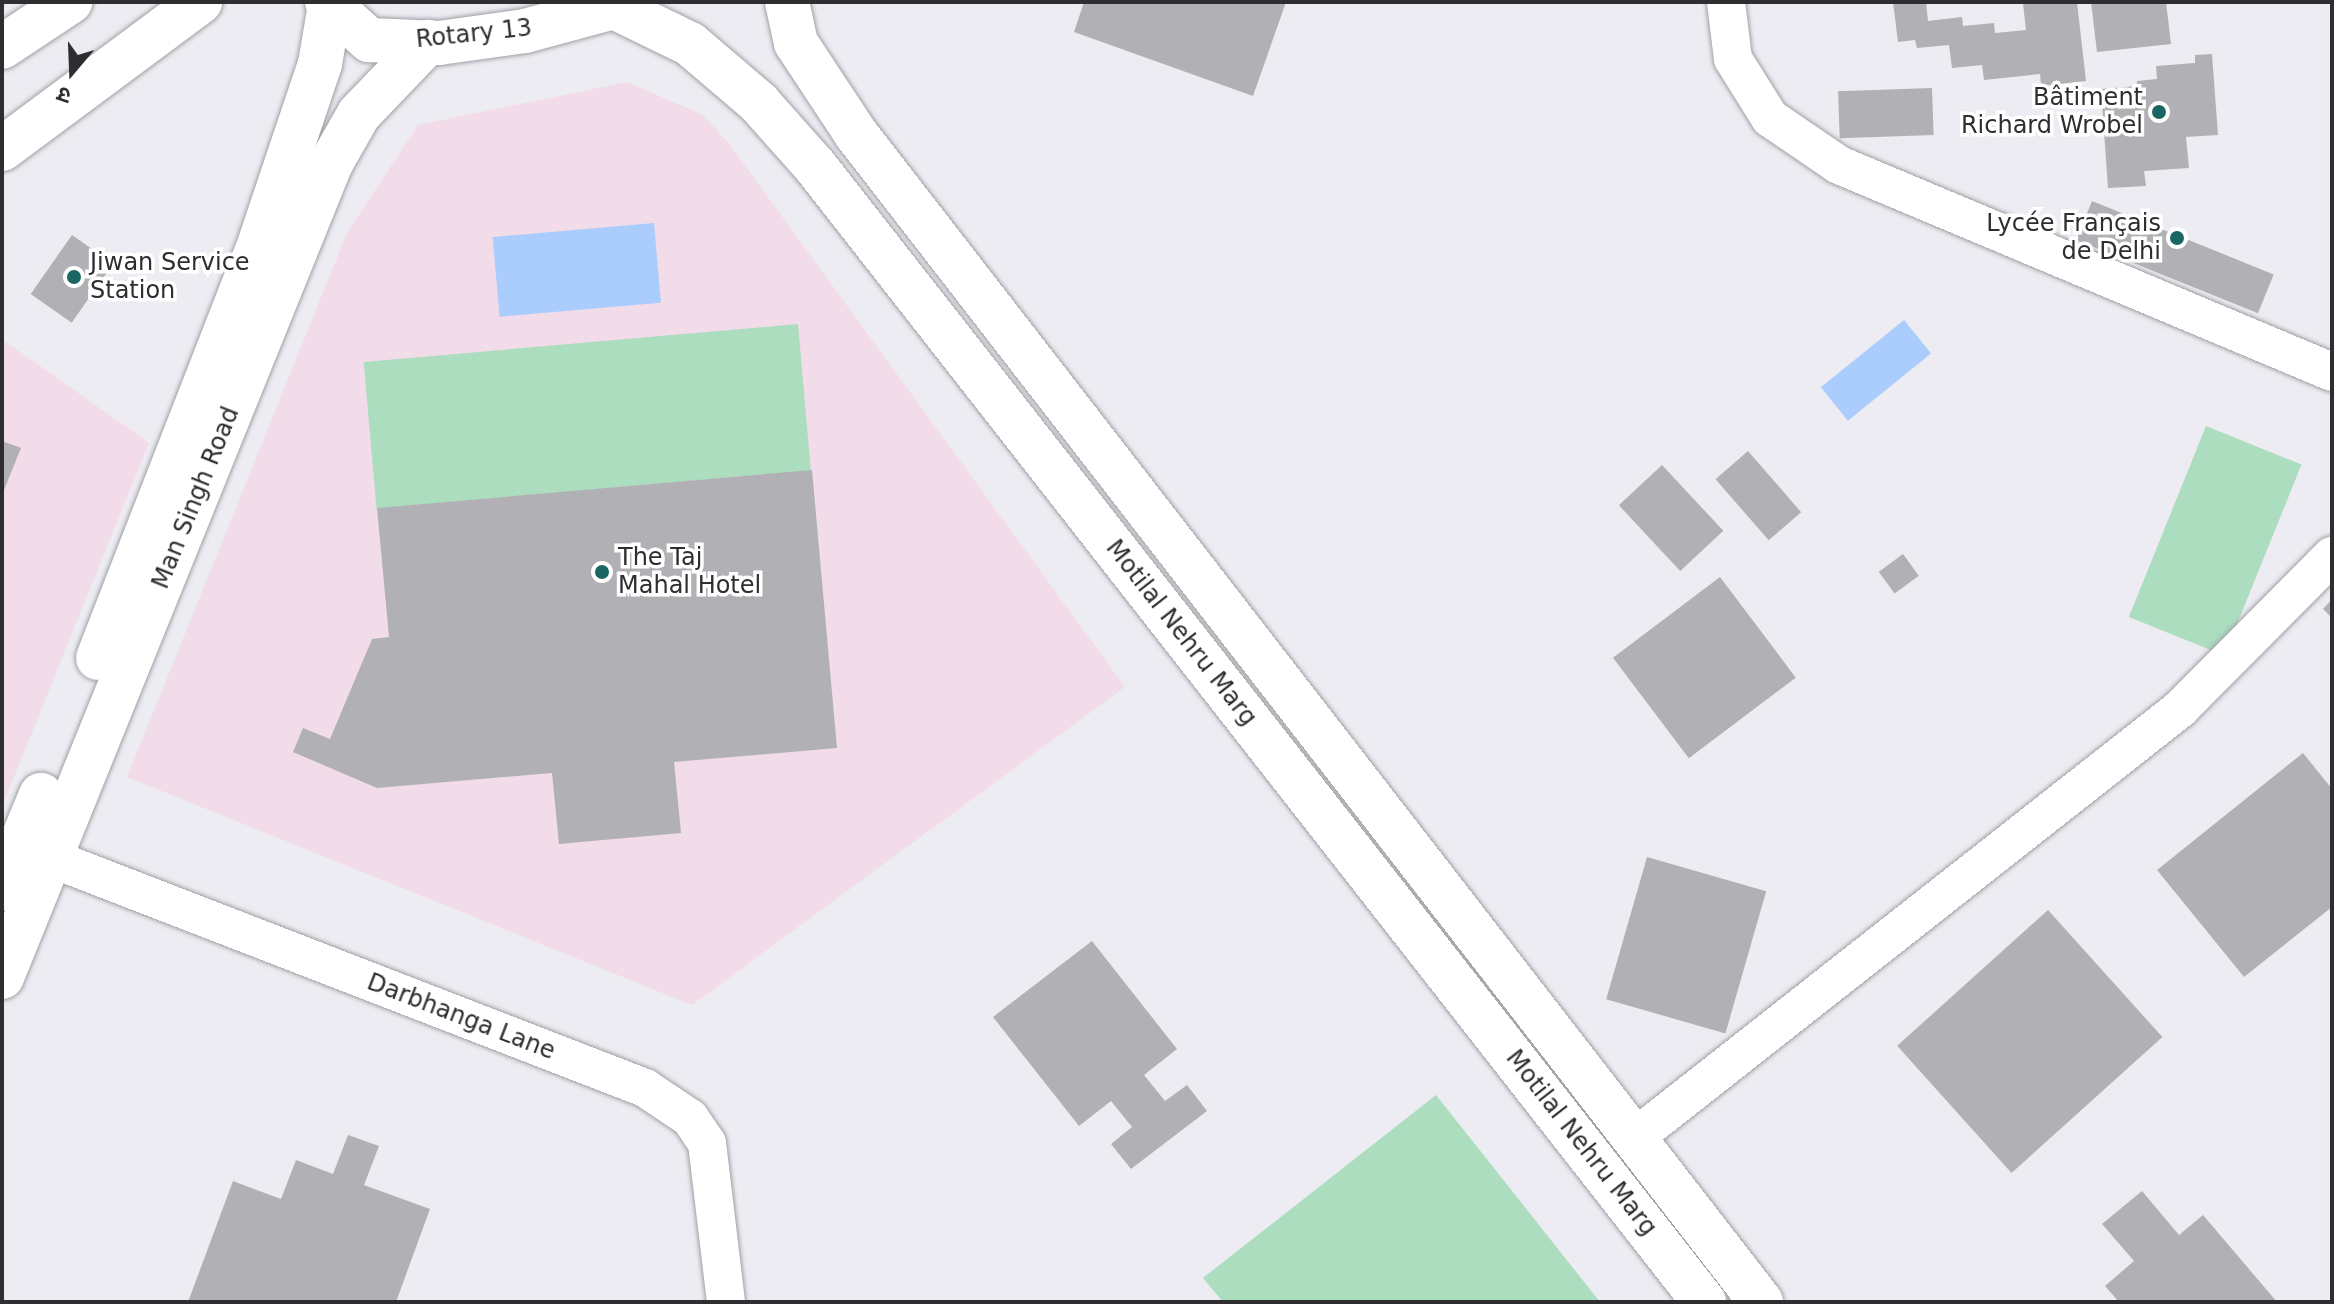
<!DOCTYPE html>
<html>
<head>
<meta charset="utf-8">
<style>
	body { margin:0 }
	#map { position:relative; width:2334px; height:1304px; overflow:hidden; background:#edecf2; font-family:"DejaVu Sans","Noto Sans Devanagari",sans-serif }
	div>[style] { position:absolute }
	.commercial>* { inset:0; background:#f2dce9 }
	.green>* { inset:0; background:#acddbf; transform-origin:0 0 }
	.water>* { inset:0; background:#abcdfe; transform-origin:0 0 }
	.building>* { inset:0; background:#b0b0b5; transform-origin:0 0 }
	.roads { filter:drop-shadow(0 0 2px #a0a0a5) drop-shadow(0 0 2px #a0a0a5) }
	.street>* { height:38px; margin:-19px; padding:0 19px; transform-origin:19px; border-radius:19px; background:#fff }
	.secondary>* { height:44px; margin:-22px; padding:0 22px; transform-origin:22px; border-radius:22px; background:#fff }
	.dots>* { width:22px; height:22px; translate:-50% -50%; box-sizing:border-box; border:4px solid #fff; border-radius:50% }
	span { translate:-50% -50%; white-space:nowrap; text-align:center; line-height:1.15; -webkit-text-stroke:7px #fff; paint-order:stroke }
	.street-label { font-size:24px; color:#2e2e30 }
	.poi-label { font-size:24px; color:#2e2e30 }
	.right { translate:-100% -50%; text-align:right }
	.left { translate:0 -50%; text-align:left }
	.frame { position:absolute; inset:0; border:4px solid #2e2e30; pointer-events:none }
	.north { position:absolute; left:32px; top:32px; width:80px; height:80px; -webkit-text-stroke:6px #fff; paint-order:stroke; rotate:199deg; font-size:22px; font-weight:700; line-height:32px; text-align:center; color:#2e2e30 }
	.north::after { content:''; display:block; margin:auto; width:28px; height:36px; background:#2e2e30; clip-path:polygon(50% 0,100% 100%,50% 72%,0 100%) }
</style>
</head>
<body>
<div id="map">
	<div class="commercial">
		<div style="clip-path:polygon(627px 82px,703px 115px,730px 145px,1125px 687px,692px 1005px,127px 777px,347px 233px,418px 125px)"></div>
		<div style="clip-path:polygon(2px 339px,149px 443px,2px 807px)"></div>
	</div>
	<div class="green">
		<div style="left:798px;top:324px;width:147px;height:436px;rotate:85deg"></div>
		<div style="left:2206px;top:426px;width:103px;height:206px;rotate:22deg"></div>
		<div style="clip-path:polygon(1436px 1095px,1600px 1302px,1223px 1302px,1203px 1278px)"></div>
	</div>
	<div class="water">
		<div style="left:654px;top:223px;width:80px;height:162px;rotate:85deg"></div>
		<div style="left:1904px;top:320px;width:43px;height:107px;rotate:51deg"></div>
	</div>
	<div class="building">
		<div style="clip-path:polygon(1084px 2px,1286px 2px,1253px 96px,1074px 32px)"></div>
		<div style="clip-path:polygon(1893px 2px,1926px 2px,1928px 21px,1962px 17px,1963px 26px,1994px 23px,1995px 33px,2026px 30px,2023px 4px,2077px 2px,2086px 81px,2041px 86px,2040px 74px,1984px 80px,1982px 65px,1952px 68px,1949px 45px,1917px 48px,1915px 40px,1898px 42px)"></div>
		<div style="clip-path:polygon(2091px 2px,2166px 2px,2171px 44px,2097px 52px)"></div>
		<div style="clip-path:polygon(2212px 54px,2218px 135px,2186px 137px,2189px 168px,2144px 171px,2146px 186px,2108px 188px,2101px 89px,2137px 86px,2137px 81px,2157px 79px,2156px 66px,2195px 63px,2195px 55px)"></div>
		<div style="left:1932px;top:88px;width:47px;height:94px;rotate:88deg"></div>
		<div style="left:2092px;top:201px;width:196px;height:42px;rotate:22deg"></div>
		<div style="left:72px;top:235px;width:50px;height:72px;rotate:35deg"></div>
		<div style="clip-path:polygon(2px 441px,21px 448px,2px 495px)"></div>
		<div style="left:1748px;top:451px;width:81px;height:43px;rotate:49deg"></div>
		<div style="left:1662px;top:465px;width:90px;height:59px;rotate:47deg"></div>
		<div style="clip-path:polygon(812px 470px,837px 748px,674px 762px,681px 833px,559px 844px,552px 773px,377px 788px,293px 752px,303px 728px,330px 739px,372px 639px,389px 637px,377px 508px)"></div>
		<div style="left:1903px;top:554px;width:27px;height:30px;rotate:54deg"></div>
		<div style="left:1720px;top:577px;width:126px;height:134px;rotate:53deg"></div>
		<div style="clip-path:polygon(2332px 599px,2332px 618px,2323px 609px)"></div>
		<div style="clip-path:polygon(2303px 753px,2332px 789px,2332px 907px,2244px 977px,2157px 870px)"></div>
		<div style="left:1647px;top:857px;width:124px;height:148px;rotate:16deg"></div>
		<div style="left:2048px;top:910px;width:171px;height:203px;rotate:48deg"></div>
		<div style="clip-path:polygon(1092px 941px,1177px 1049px,1144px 1075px,1165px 1101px,1187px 1085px,1207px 1111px,1131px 1169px,1111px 1144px,1132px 1127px,1111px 1101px,1079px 1126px,993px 1017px)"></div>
		<div style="clip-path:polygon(348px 1135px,379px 1146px,364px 1185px,430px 1209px,396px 1302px,188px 1302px,233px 1181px,281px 1199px,296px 1160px,333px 1174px)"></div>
		<div style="clip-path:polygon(2142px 1191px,2179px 1235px,2203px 1215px,2277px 1302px,2119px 1302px,2105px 1286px,2134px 1261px,2102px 1224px)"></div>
	</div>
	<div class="roads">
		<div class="street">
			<div style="left:1726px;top:2px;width:57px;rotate:83deg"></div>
			<div style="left:1733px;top:59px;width:70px;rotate:57.9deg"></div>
			<div style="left:1770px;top:118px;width:83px;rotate:34.3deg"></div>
			<div style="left:1839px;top:165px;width:535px;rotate:22.78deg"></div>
			<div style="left:48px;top:857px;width:640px;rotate:21.15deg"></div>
			<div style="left:645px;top:1088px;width:54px;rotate:33.7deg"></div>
			<div style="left:690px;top:1118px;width:30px;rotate:56deg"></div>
			<div style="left:707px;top:1143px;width:160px;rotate:83.2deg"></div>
			<div style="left:1633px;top:1139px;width:696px;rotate:-38.17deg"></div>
			<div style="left:2180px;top:709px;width:216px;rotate:-45.2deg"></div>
		</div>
		<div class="secondary">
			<div style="left:327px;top:2px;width:57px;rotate:42.1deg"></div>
			<div style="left:369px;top:40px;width:70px;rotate:2.5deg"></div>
			<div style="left:439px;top:43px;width:87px;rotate:-7.9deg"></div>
			<div style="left:525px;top:31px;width:111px;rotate:-15.2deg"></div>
			<div style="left:787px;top:2px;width:42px;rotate:77.6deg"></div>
			<div style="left:796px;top:43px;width:109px;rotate:56.6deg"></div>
			<div style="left:856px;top:134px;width:1478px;rotate:52.23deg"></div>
			<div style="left:618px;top:9px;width:80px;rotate:25.9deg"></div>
			<div style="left:690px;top:44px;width:91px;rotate:40.5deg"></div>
			<div style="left:759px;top:103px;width:84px;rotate:48.4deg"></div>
			<div style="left:815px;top:166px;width:1443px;rotate:51.95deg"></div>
			<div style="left:2px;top:47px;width:82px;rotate:-33.5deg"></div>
			<div style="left:2px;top:149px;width:247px;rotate:-36.6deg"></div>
			<div style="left:98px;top:658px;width:450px;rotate:-68.7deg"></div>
			<div style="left:261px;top:239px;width:185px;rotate:-71.4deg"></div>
			<div style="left:320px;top:64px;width:60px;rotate:-80.4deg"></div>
			<div style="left:2px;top:889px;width:102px;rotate:-67.5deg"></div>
			<div style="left:2px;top:977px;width:878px;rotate:-67.99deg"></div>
			<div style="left:331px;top:163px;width:56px;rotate:-60.3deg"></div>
			<div style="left:359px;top:114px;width:100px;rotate:-46.2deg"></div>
		</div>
	</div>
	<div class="dots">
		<div style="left:2159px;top:112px;background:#1a6663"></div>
		<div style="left:2177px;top:238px;background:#1a6663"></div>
		<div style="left:74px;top:277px;background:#1a6663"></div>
		<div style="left:602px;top:572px;background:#1a6663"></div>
	</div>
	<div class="street-label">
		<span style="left:474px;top:34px;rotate:-6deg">Rotary 13</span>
		<span style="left:196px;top:498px;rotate:-68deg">Man Singh Road</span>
		<span style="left:1181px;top:633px;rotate:52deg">Motilal Nehru Marg</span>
		<span style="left:461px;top:1017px;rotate:21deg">Darbhanga Lane</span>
		<span style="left:1581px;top:1143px;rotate:52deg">Motilal Nehru Marg</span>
	</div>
	<div class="poi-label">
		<span class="right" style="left:2143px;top:112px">Bâtiment<br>Richard Wrobel</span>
		<span class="right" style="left:2161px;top:238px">Lycée Français<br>de Delhi</span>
		<span class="left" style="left:90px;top:277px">Jiwan Service<br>Station</span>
		<span class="left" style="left:618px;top:572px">The Taj<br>Mahal Hotel</span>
	</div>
	<div class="frame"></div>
	<div class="north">उ</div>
</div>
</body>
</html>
